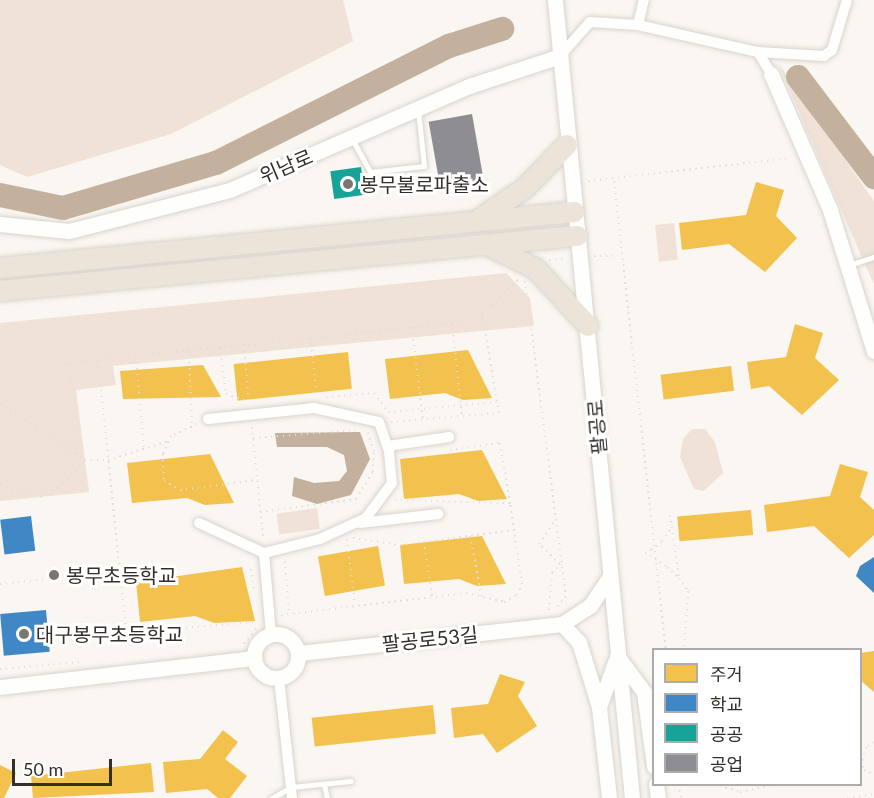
<!DOCTYPE html>
<html>
<head>
<meta charset="utf-8">
<style>
	body { margin:0 }
	#map { position:relative; width:874px; height:798px; overflow:hidden; background:#faf6f1; font-family:Lato,"Noto Sans KR",sans-serif }
	div>[style] { position:absolute }
	.green>* { inset:0; background:#f0e2d6; transform-origin:0 0 }
	.water>* { inset:0; background:#c3b09d }
	.homes>* { inset:0; background:#f2c14e; transform-origin:0 0 }
	.schools>* { inset:0; background:#3f88c5; transform-origin:0 0 }
	.public>* { inset:0; background:#17a398; transform-origin:0 0 }
	.industry>* { inset:0; background:#8d8d92; transform-origin:0 0 }
	.river>* { height:24px; margin:-12px; padding:0 12px; transform-origin:12px; border-radius:12px; background:#c3b09d }
	.path>* { height:2px; margin-top:-1px; transform-origin:0; background:repeating-linear-gradient(90deg,#e0dfdd 0 1.5px,transparent 0 6px) }
	.roads { filter:drop-shadow(0 0 2px #d8d4ce) drop-shadow(0 0 2px #d8d4ce) }
	.lane>* { height:5px; margin:-2.5px; padding:0 2.5px; transform-origin:2.5px; border-radius:2.5px; background:#fefefd }
	.street>* { height:10px; margin:-5px; padding:0 5px; transform-origin:5px; border-radius:5px; background:#fefefd }
	.secondary>* { height:15px; margin:-7.5px; padding:0 7.5px; transform-origin:7.5px; border-radius:7.5px; background:#fefefd }
	.secondary>.ring { margin:-7.5px; padding:0; box-sizing:content-box; background:none; border:15px solid #fefefd; border-radius:50% }
	.highway>* { height:20px; margin:-10px; padding:0 10px; transform-origin:10px; border-radius:10px; background:#ece3d9 }
	.path-bridge>* { height:2px; margin-top:-1px; transform-origin:0; background:repeating-linear-gradient(90deg,#e0dfdd 0 1.5px,transparent 0 6px) }
	.dots>* { width:16px; height:16px; translate:-50% -50%; box-sizing:border-box; border:3px solid #fff; border-radius:50% }
	span { translate:-50% -50%; white-space:nowrap; text-align:center; line-height:1.15; -webkit-text-stroke:6px #fff; paint-order:stroke }
	.street-label { font-size:20px; color:#342f2a }
	.poi-label { font-size:20px; color:#342f2a }
	.left { translate:0 -50%; text-align:left }
	.legend { position:absolute; left:652px; top:648px; width:210px; height:138px; box-sizing:border-box; background:#fff; border:2px solid #aeacaa; margin:0; padding:8px 10px; list-style:none; font-size:18px; color:#342f2a }
	.legend li { display:flex; align-items:center; gap:12px; height:30px }
	.legend b { width:30px; border:2px solid #aeacaa }
	.scale { position:absolute; left:12px; top:759px; width:100px; height:27px; box-sizing:border-box; border:3px solid #342f2a; border-top:0; padding-left:8px; font-size:18px; line-height:21px; white-space:nowrap; color:#342f2a; -webkit-text-stroke:4px #fff; paint-order:stroke }
</style>
</head>
<body>
<div id="map">
	<div class="green">
		<div style="clip-path:polygon(0 0,343px 0,353px 41px,171px 134px,27px 177px,0 165px)"></div>
		<div style="clip-path:polygon(778px 63px,874px 201px,874px 284px,863px 260px)"></div>
		<div style="left:674px;top:223px;width:37px;height:19px;rotate:84deg"></div>
		<div style="clip-path:polygon(506px 273px,530px 298px,534px 326px,113px 366px,116px 385px,76px 390px,89px 492px,0 501px,0 323px)"></div>
		<div style="clip-path:polygon(692px 429px,705px 429px,715px 442px,723px 473px,704px 491px,694px 489px,680px 457px,683px 439px)"></div>
		<div style="left:317px;top:508px;width:21px;height:41px;rotate:82deg"></div>
	</div>
	<div class="water">
		<div style="clip-path:polygon(360px 432px,370px 459px,351px 495px,317px 504px,292px 496px,294px 477px,314px 483px,339px 481px,347px 471px,344px 455px,327px 447px,277px 447px,275px 433px)"></div>
	</div>
	<div class="homes">
		<div style="clip-path:polygon(756px 182px,784px 190px,776px 216px,797px 238px,765px 272px,729px 244px,682px 250px,679px 223px,746px 215px)"></div>
		<div style="clip-path:polygon(795px 324px,823px 333px,815px 358px,839px 380px,802px 415px,769px 386px,751px 389px,747px 362px,786px 357px)"></div>
		<div style="clip-path:polygon(468px 350px,492px 398px,463px 400px,445px 393px,390px 399px,385px 359px)"></div>
		<div style="left:348px;top:352px;width:37px;height:115px;rotate:84deg"></div>
		<div style="clip-path:polygon(203px 365px,221px 397px,123px 399px,120px 371px)"></div>
		<div style="left:731px;top:366px;width:25px;height:71px;rotate:83deg"></div>
		<div style="clip-path:polygon(482px 450px,507px 499px,478px 501px,459px 494px,404px 499px,400px 459px)"></div>
		<div style="clip-path:polygon(210px 454px,234px 503px,205px 505px,187px 498px,132px 503px,127px 463px)"></div>
		<div style="clip-path:polygon(840px 464px,868px 472px,860px 497px,874px 510px,874px 535px,849px 558px,814px 526px,767px 532px,764px 505px,830px 496px)"></div>
		<div style="left:751px;top:510px;width:25px;height:74px;rotate:85deg"></div>
		<div style="clip-path:polygon(482px 536px,506px 584px,477px 586px,459px 579px,404px 584px,400px 545px)"></div>
		<div style="left:378px;top:546px;width:40px;height:61px;rotate:80deg"></div>
		<div style="clip-path:polygon(242px 567px,255px 621px,214px 623px,195px 616px,140px 622px,136px 582px)"></div>
		<div style="clip-path:polygon(874px 651px,874px 692px,860px 680px,860px 653px)"></div>
		<div style="clip-path:polygon(500px 674px,525px 682px,518px 696px,537px 726px,497px 753px,483px 734px,454px 738px,451px 708px,488px 704px)"></div>
		<div style="left:433px;top:705px;width:29px;height:122px;rotate:84deg"></div>
		<div style="clip-path:polygon(223px 730px,238px 742px,225px 759px,247px 776px,230px 798px,218px 798px,207px 789px,166px 793px,163px 762px,200px 759px)"></div>
		<div style="clip-path:polygon(151px 763px,154px 792px,33px 798px,31px 776px)"></div>
		<div style="clip-path:polygon(0 765px,16px 773px,4px 798px,0 798px)"></div>
	</div>
	<div class="schools">
		<div style="left:31px;top:516px;width:35px;height:31px;rotate:83deg"></div>
		<div style="clip-path:polygon(874px 557px,874px 593px,856px 576px,860px 566px)"></div>
		<div style="left:46px;top:610px;width:42px;height:46px;rotate:85deg"></div>
	</div>
	<div class="public">
		<div style="left:361px;top:167px;width:28px;height:31px;rotate:82deg"></div>
	</div>
	<div class="industry">
		<div style="left:472px;top:114px;width:66px;height:44px;rotate:80deg"></div>
	</div>
	<div class="river">
		<div style="left:798px;top:77px;width:126px;rotate:52.8deg"></div>
		<div style="left:0;top:195px;width:64px;rotate:11.7deg"></div>
		<div style="left:63px;top:208px;width:159px;rotate:-16.4deg"></div>
		<div style="left:216px;top:163px;width:261px;rotate:-26.7deg"></div>
		<div style="left:449px;top:46px;width:56px;rotate:-17.8deg"></div>
	</div>
	<div class="path">
		<div style="left:588px;top:181px;width:202px;rotate:-6.5deg"></div>
		<div style="left:614px;top:181px;width:472px;rotate:83.7deg"></div>
		<div style="left:594px;top:256px;width:24px;rotate:-2deg"></div>
		<div style="left:549px;top:260px;width:18px;rotate:-6deg"></div>
		<div style="left:525px;top:281px;width:318px;rotate:82.6deg"></div>
		<div style="left:566px;top:596px;width:18px;rotate:131deg"></div>
		<div style="left:452px;top:323px;width:94px;rotate:83.9deg"></div>
		<div style="left:412px;top:327px;width:94px;rotate:83.3deg"></div>
		<div style="left:311px;top:338px;width:60px;rotate:84.3deg"></div>
		<div style="left:244px;top:345px;width:59px;rotate:85.2deg"></div>
		<div style="left:220px;top:347px;width:47px;rotate:82.7deg"></div>
		<div style="left:226px;top:394px;width:24px;rotate:19deg"></div>
		<div style="left:189px;top:350px;width:75px;rotate:87.7deg"></div>
		<div style="left:136px;top:356px;width:93px;rotate:85.1deg"></div>
		<div style="left:98px;top:360px;width:273px;rotate:84.1deg"></div>
		<div style="left:126px;top:632px;width:132px;rotate:-4.3deg"></div>
		<div style="left:326px;top:397px;width:48px;rotate:-4.8deg"></div>
		<div style="left:374px;top:393px;width:24px;rotate:54deg"></div>
		<div style="left:388px;top:412px;width:109px;rotate:-5.2deg"></div>
		<div style="left:0;top:404px;width:102px;rotate:33.4deg"></div>
		<div style="left:85px;top:460px;width:23px"></div>
		<div style="left:108px;top:460px;width:64px;rotate:-17.3deg"></div>
		<div style="left:391px;top:422px;width:108px;rotate:-4.8deg"></div>
		<div style="left:499px;top:413px;width:100px;rotate:-99.7deg"></div>
		<div style="left:482px;top:314px;width:52px;rotate:-43.5deg"></div>
		<div style="left:197px;top:424px;width:29px;rotate:155deg"></div>
		<div style="left:171px;top:436px;width:20px;rotate:114deg"></div>
		<div style="left:163px;top:454px;width:27px;rotate:88deg"></div>
		<div style="left:164px;top:481px;width:18px;rotate:29deg"></div>
		<div style="left:180px;top:490px;width:78px;rotate:-7.4deg"></div>
		<div style="left:252px;top:427px;width:112px;rotate:84.3deg"></div>
		<div style="left:253px;top:438px;width:103px;rotate:-4.4deg"></div>
		<div style="left:450px;top:450px;width:50px;rotate:-8deg"></div>
		<div style="left:500px;top:443px;width:61px;rotate:80.5deg"></div>
		<div style="left:76px;top:455px;width:92px;rotate:-94.4deg"></div>
		<div style="left:69px;top:363px;width:416px;rotate:-5.9deg"></div>
		<div style="left:0;top:485px;width:43px;rotate:16.3deg"></div>
		<div style="left:41px;top:497px;width:32px;rotate:-32deg"></div>
		<div style="left:68px;top:480px;width:26px;rotate:-50deg"></div>
		<div style="left:260px;top:512px;width:97px;rotate:-7.7deg"></div>
		<div style="left:356px;top:499px;width:32px;rotate:-58deg"></div>
		<div style="left:373px;top:472px;width:21px;rotate:-87deg"></div>
		<div style="left:374px;top:451px;width:21px;rotate:-109deg"></div>
		<div style="left:670px;top:515px;width:64px;rotate:81.9deg"></div>
		<div style="left:679px;top:578px;width:16px;rotate:55deg"></div>
		<div style="left:688px;top:591px;width:59px;rotate:93.9deg"></div>
		<div style="left:470px;top:536px;width:62px;rotate:78.9deg"></div>
		<div style="left:353px;top:538px;width:48px;rotate:8.5deg"></div>
		<div style="left:400px;top:545px;width:115px;rotate:-7.5deg"></div>
		<div style="left:347px;top:539px;width:66px;rotate:83.1deg"></div>
		<div style="left:424px;top:541px;width:57px;rotate:81.9deg"></div>
		<div style="left:662px;top:541px;width:16px;rotate:-55deg"></div>
		<div style="left:645px;top:553px;width:7px;rotate:-27deg"></div>
		<div style="left:285px;top:561px;width:51px;rotate:85.5deg"></div>
		<div style="left:667px;top:567px;width:15px;rotate:42deg"></div>
		<div style="left:251px;top:569px;width:21px;rotate:82deg"></div>
		<div style="left:0;top:584px;width:66px;rotate:-6.1deg"></div>
		<div style="left:549px;top:610px;width:37px;rotate:-85deg"></div>
		<div style="left:552px;top:573px;width:12px;rotate:-48deg"></div>
		<div style="left:560px;top:564px;width:29px;rotate:-136deg"></div>
		<div style="left:539px;top:544px;width:30px;rotate:-56deg"></div>
		<div style="left:281px;top:615px;width:186px;rotate:-6.8deg"></div>
		<div style="left:466px;top:593px;width:39px;rotate:13deg"></div>
		<div style="left:504px;top:602px;width:15px;rotate:-28deg"></div>
		<div style="left:517px;top:595px;width:12px;rotate:-66deg"></div>
		<div style="left:522px;top:584px;width:82px;rotate:-98.4deg"></div>
		<div style="left:510px;top:503px;width:115px;rotate:-178.5deg"></div>
		<div style="left:244px;top:644px;width:24px;rotate:-52deg"></div>
		<div style="left:0;top:669px;width:81px;rotate:-4.9deg"></div>
		<div style="left:874px;top:742px;width:9px;rotate:148deg"></div>
		<div style="left:866px;top:747px;width:14px;rotate:107deg"></div>
		<div style="left:862px;top:760px;width:10px;rotate:79deg"></div>
		<div style="left:864px;top:770px;width:11px;rotate:22deg"></div>
		<div style="left:679px;top:784px;width:14px;rotate:82deg"></div>
		<div style="left:714px;top:784px;width:27px;rotate:17deg"></div>
		<div style="left:740px;top:792px;width:38px;rotate:-12deg"></div>
		<div style="left:847px;top:798px;width:27px;rotate:-8deg"></div>
	</div>
	<div class="roads">
		<div class="lane">
			<div style="left:352px;top:139px;width:38px;rotate:61deg"></div>
			<div style="left:370px;top:172px;width:54px;rotate:-6.3deg"></div>
			<div style="left:424px;top:166px;width:56px;rotate:-96.1deg"></div>
			<div style="left:849px;top:265px;width:26px;rotate:-18deg"></div>
			<div style="left:324px;top:784px;width:14px;rotate:78deg"></div>
			<div style="left:272px;top:798px;width:22px;rotate:-30deg"></div>
			<div style="left:291px;top:787px;width:60px;rotate:-5.7deg"></div>
		</div>
		<div class="street">
			<div style="left:638px;top:25px;width:26px;rotate:-77deg"></div>
			<div style="left:758px;top:52px;width:66px;rotate:3.5deg"></div>
			<div style="left:824px;top:56px;width:10px;rotate:-37deg"></div>
			<div style="left:832px;top:50px;width:52px;rotate:-73.3deg"></div>
			<div style="left:560px;top:56px;width:45px;rotate:-48.6deg"></div>
			<div style="left:590px;top:22px;width:48px;rotate:3.6deg"></div>
			<div style="left:638px;top:25px;width:123px;rotate:12.7deg"></div>
			<div style="left:758px;top:52px;width:26px;rotate:59deg"></div>
			<div style="left:208px;top:419px;width:107px;rotate:-5.9deg"></div>
			<div style="left:314px;top:408px;width:66px;rotate:12.2deg"></div>
			<div style="left:379px;top:422px;width:31px;rotate:71deg"></div>
			<div style="left:389px;top:451px;width:32px;rotate:85deg"></div>
			<div style="left:392px;top:483px;width:44px;rotate:126.6deg"></div>
			<div style="left:366px;top:518px;width:51px;rotate:155.5deg"></div>
			<div style="left:320px;top:539px;width:58px;rotate:166deg"></div>
			<div style="left:388px;top:446px;width:62px;rotate:-8.4deg"></div>
			<div style="left:199px;top:523px;width:72px;rotate:24.8deg"></div>
			<div style="left:264px;top:553px;width:82px;rotate:85.1deg"></div>
			<div style="left:360px;top:523px;width:79px;rotate:-6.6deg"></div>
			<div style="left:279px;top:678px;width:121px;rotate:83.8deg"></div>
		</div>
		<div class="secondary">
			<div style="left:555px;top:0;width:802px;rotate:84.49deg"></div>
			<div style="left:771px;top:74px;width:148px;rotate:66.5deg"></div>
			<div style="left:830px;top:210px;width:148px;rotate:72.7deg"></div>
			<div style="left:0;top:224px;width:69px;rotate:5.8deg"></div>
			<div style="left:69px;top:231px;width:166px;rotate:-14.3deg"></div>
			<div style="left:230px;top:190px;width:261px;rotate:-23.5deg"></div>
			<div style="left:469px;top:86px;width:96px;rotate:-18.2deg"></div>
			<div style="left:562px;top:624px;width:25px;rotate:47deg"></div>
			<div style="left:579px;top:642px;width:68px;rotate:72.9deg"></div>
			<div style="left:599px;top:707px;width:92px;rotate:83.7deg"></div>
			<div class="ring" style="left:254px;top:634px;width:29px;height:29px"></div>
			<div style="left:299px;top:653px;width:265px;rotate:-6.3deg"></div>
			<div style="left:562px;top:624px;width:33px;rotate:-33deg"></div>
			<div style="left:590px;top:606px;width:36px;rotate:-56deg"></div>
			<div style="left:617px;top:656px;width:45px;rotate:53.1deg"></div>
			<div style="left:644px;top:692px;width:75px;rotate:82.3deg"></div>
			<div style="left:0;top:687px;width:256px;rotate:-6.5deg"></div>
			<div style="left:599px;top:707px;width:48px;rotate:-70.4deg"></div>
			<div style="left:656px;top:784px;width:14px;rotate:82deg"></div>
		</div>
		<div class="highway">
			<div style="left:478px;top:220px;width:57px;rotate:-34.2deg"></div>
			<div style="left:525px;top:188px;width:60px;rotate:-45.7deg"></div>
			<div style="left:485px;top:244px;width:57px;rotate:26.1deg"></div>
			<div style="left:536px;top:269px;width:77px;rotate:47.6deg"></div>
			<div style="left:0;top:268px;width:577px;rotate:-5.57deg"></div>
			<div style="left:0;top:291px;width:580px;rotate:-5.45deg"></div>
		</div>
	</div>
	<div class="path-bridge">
		<div style="left:651px;top:550px;width:14px;rotate:-39deg"></div>
		<div style="left:650px;top:555px;width:21px;rotate:35deg"></div>
	</div>
	<div class="dots">
		<div style="left:348px;top:184px;background:#797570"></div>
		<div style="left:54px;top:575px;background:#797570"></div>
		<div style="left:24px;top:634px;background:#797570"></div>
	</div>
	<div class="street-label">
		<span style="left:286px;top:166px;rotate:-23deg">위남로</span>
		<span style="left:597px;top:427px;rotate:-95deg">팔공로</span>
		<span style="left:430px;top:639px;rotate:-6deg">팔공로53길</span>
	</div>
	<div class="poi-label">
		<span class="left" style="left:360px;top:184px">봉무불로파출소</span>
		<span class="left" style="left:66px;top:575px">봉무초등학교</span>
		<span class="left" style="left:36px;top:634px">대구봉무초등학교</span>
	</div>
	<ul class="legend">
	<li><b style="height:16px;background:#f2c14e"></b>주거</li>
	<li><b style="height:16px;background:#3f88c5"></b>학교</li>
	<li><b style="height:16px;background:#17a398"></b>공공</li>
	<li><b style="height:16px;background:#8d8d92"></b>공업</li>
	</ul>
	<div class="scale">50 m</div>
</div>
</body>
</html>
